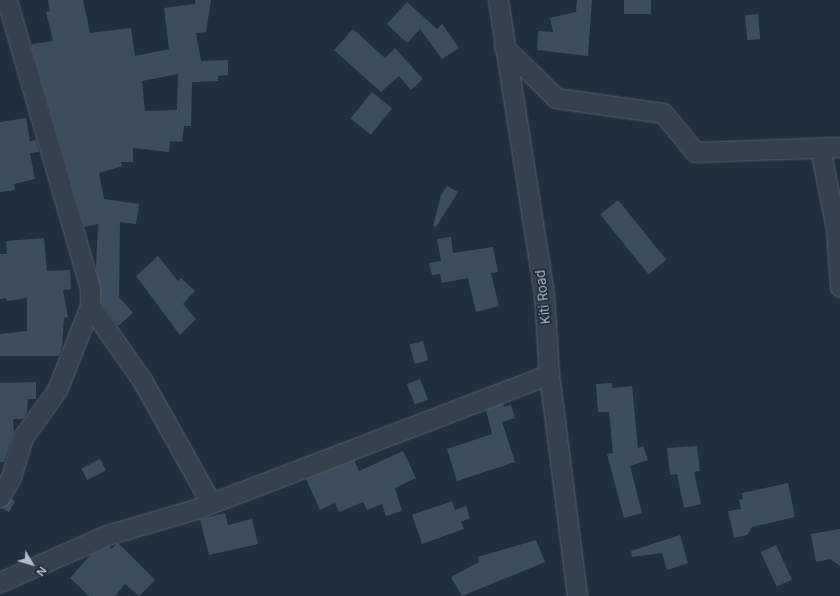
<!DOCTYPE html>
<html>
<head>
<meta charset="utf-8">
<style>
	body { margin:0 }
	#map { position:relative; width:840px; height:596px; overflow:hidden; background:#202f3e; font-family:Inter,sans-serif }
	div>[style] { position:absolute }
	.building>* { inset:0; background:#3c4e5e; transform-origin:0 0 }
	.roads { filter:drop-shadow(0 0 1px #535f6c) drop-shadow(0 0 1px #535f6c) }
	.minor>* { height:19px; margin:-9.5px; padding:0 9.5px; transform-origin:9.5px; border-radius:9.5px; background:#34414e }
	span { translate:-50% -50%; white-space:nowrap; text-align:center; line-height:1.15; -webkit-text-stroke:3px #1a2633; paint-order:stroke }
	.street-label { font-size:13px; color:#b0bcca }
	.north { position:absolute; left:12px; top:544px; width:40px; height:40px; -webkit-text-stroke:3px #1a2633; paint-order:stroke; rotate:128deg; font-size:11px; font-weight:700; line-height:16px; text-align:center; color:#b0bcca }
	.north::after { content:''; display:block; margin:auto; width:14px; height:18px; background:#b0bcca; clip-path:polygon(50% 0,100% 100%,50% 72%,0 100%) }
</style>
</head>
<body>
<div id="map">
	<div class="building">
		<div style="clip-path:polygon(evenodd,48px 0,83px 0,90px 33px,131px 28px,135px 56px,169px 49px,164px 8px,195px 4px,195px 0,211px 0,206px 32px,196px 33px,201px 61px,228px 60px,228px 75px,218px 76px,218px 81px,192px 82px,191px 126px,184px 126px,182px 142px,170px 141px,169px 152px,133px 148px,133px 162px,121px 162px,122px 166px,99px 173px,104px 199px,139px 204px,136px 224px,120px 222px,119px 297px,133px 313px,118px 326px,101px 303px,96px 268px,98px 224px,84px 227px,32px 48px,32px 44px,53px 41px,46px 12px,50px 11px,48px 0,178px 74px,177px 110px,145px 111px,142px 81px,178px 74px)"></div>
		<div style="clip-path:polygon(577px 0,592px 0,588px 56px,537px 50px,538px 31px,553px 32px,550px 18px,576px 12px)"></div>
		<div style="left:624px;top:0;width:27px;height:14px"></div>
		<div style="clip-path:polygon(407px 2px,437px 29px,442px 24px,459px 48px,442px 59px,420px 29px,407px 43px,387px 24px)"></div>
		<div style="left:758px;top:14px;width:25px;height:13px;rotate:85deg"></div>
		<div style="clip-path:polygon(353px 29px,385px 58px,395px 48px,423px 79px,411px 90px,399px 76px,381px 92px,334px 50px)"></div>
		<div style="left:372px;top:92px;width:26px;height:34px;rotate:39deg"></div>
		<div style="clip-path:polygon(26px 118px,30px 141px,36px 140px,39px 152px,30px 153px,35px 179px,14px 184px,15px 190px,0 192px,0 122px)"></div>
		<div style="clip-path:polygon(447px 186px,458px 192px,436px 227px,433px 226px,441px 195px)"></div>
		<div style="left:618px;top:200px;width:77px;height:23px;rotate:51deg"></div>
		<div style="clip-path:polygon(451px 237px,453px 253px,493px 247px,498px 272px,491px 273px,499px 306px,476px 312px,468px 278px,442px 283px,440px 274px,432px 275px,429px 263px,441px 261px,437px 239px)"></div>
		<div style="clip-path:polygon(44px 238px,47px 271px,70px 270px,71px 289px,63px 290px,68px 317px,64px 318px,62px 346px,59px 356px,0 356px,0 334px,27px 331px,27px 298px,7px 301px,6px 298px,0 299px,0 254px,7px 254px,6px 241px)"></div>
		<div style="clip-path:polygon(158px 256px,178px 281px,181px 278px,195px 291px,183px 304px,196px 319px,180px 335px,136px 276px)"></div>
		<div style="left:423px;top:341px;width:20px;height:14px;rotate:75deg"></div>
		<div style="left:420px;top:379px;width:22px;height:14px;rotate:69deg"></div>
		<div style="clip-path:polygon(36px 382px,36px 399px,28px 399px,27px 412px,23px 419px,13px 419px,14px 431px,4px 462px,0 462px,0 383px)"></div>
		<div style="clip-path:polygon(612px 383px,612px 388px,632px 386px,638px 448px,643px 446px,648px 460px,630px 466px,642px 513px,624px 518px,607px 454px,613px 453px,609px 412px,598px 412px,596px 384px)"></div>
		<div style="clip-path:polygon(503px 403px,504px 407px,511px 405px,515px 418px,502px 422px,515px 462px,457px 481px,447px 449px,492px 434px,486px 410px)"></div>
		<div style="clip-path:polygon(697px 446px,700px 471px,694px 472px,701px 504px,684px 508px,677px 474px,670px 475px,667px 448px)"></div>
		<div style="clip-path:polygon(403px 451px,416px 478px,395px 488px,402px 511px,386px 516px,382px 504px,367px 510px,363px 502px,339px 512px,335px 503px,320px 510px,306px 479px,354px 460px,359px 471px)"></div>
		<div style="left:100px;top:459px;width:13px;height:21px;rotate:63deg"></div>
		<div style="clip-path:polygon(788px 483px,795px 517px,752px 527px,747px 535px,734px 538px,728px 511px,741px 509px,739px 500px,743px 499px,742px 493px)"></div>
		<div style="clip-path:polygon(11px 499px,15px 501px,9px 512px,1px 508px)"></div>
		<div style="clip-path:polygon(452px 501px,455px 510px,466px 506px,470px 518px,461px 522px,464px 529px,422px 544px,412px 515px)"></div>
		<div style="clip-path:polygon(225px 513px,228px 525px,252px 519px,258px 544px,209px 555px,200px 519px)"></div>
		<div style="clip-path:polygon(840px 529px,840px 566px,830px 559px,816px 562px,811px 534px)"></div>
		<div style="clip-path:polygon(680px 535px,688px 563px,667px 570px,662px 553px,632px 557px,631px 551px)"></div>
		<div style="clip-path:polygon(536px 540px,545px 562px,462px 596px,451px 577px,479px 562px,478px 557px)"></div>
		<div style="clip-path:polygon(118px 543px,155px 580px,139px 596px,125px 584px,115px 596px,89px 596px,70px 578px,91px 554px,109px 546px,111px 549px)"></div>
		<div style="left:776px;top:545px;width:38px;height:17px;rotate:65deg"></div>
	</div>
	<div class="roads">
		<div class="minor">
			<div style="left:498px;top:0;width:299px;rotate:81.1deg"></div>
			<div style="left:544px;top:295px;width:79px;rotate:86.4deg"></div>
			<div style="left:549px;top:374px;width:224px;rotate:82.8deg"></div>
			<div style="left:504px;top:47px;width:73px;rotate:44.4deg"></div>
			<div style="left:556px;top:98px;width:108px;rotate:8deg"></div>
			<div style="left:663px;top:113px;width:50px;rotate:50.6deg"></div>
			<div style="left:695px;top:152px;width:145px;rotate:-2deg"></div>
			<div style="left:820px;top:148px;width:82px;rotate:78.7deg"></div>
			<div style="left:836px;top:228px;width:59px;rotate:86.1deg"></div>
			<div style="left:90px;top:306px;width:90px;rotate:54.9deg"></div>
			<div style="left:142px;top:380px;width:141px;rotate:60.7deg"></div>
			<div style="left:0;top:497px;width:23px;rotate:-61deg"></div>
			<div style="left:11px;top:477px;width:42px;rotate:-73.3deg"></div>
			<div style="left:23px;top:437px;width:58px;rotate:-54.1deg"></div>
			<div style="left:57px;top:390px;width:90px;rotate:-68.6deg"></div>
			<div style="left:90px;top:306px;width:18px;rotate:-90deg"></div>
			<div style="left:90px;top:288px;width:300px;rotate:-106.1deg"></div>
			<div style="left:0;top:582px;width:117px;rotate:-23.7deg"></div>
			<div style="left:107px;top:535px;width:93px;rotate:-16.3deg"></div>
			<div style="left:196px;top:509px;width:378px;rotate:-20.9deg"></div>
		</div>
	</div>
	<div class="street-label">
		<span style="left:543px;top:297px;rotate:-96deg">Kiti Road</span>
	</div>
	<div class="north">N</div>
</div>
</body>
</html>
